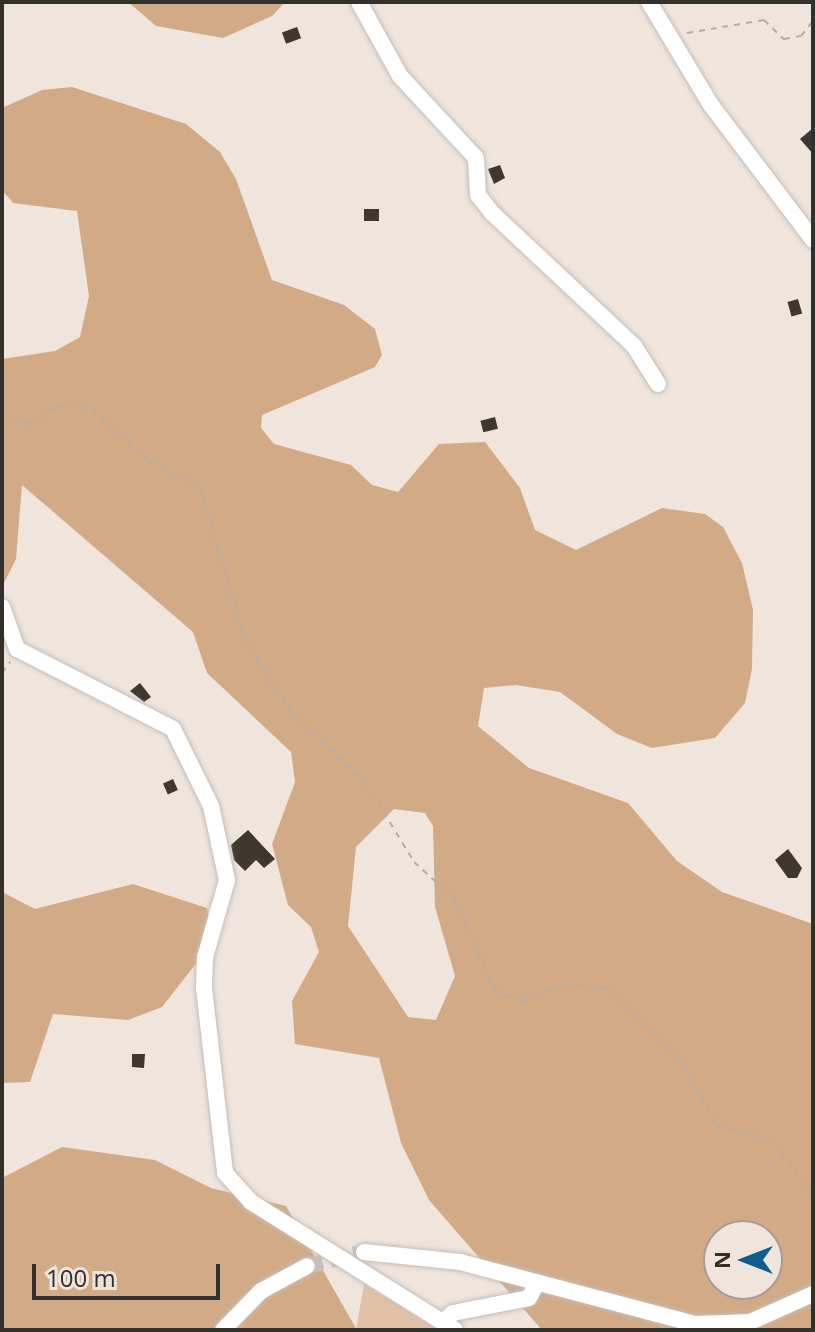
<!DOCTYPE html>
<html>
<head>
<meta charset="utf-8">
<style>
	body { margin:0 }
	#map { position:relative; width:815px; height:1332px; overflow:hidden; background:#efe5dd; font-family:"Open Sans",sans-serif }
	div>[style] { position:absolute }
	.green>* { inset:0; background:#e1c2a7 }
	.forest>* { inset:0; background:#d2aa86 }
	.building>* { inset:0; background:#3f3831; transform-origin:0 0 }
	.minor-tunnel>* { height:16px; margin-top:-8px; transform-origin:0; background:repeating-linear-gradient(90deg,#c9c1ba 0 16px,transparent 0 24px) }
	.path>* { height:2px; margin-top:-1px; transform-origin:0; background:repeating-linear-gradient(90deg,#b4aca5 0 6px,transparent 0 12px) }
	.roads { filter:drop-shadow(0 0 2px #c7bdb5) drop-shadow(0 0 2px #c7bdb5) }
	.minor>* { height:16px; margin:-8px; padding:0 8px; transform-origin:8px; border-radius:8px; background:#fff }
	span { translate:-50% -50%; white-space:nowrap; text-align:center; line-height:1.15; -webkit-text-stroke:8px #efe5dd; paint-order:stroke }
	.frame { position:absolute; inset:0; border:4px solid #33302c; pointer-events:none }
	.north { position:absolute; left:703px; top:1220px; width:80px; height:80px; box-sizing:border-box; background:#efe5dd; border:2px solid #a49d96; border-radius:50%; rotate:270deg; font-size:22px; font-weight:700; line-height:32px; text-align:center; color:#33302c }
	.north::after { content:''; display:block; margin:auto; width:28px; height:36px; background:#0d5d8f; clip-path:polygon(50% 0,100% 100%,50% 72%,0 100%) }
	.scale { position:absolute; left:32px; top:1264px; width:188px; height:36px; box-sizing:border-box; border:4px solid #33302c; border-top:0; padding-left:10px; font-size:24px; line-height:28px; white-space:nowrap; color:#33302c; -webkit-text-stroke:6px #efe5dd; paint-order:stroke }
</style>
</head>
<body>
<div id="map">
	<div class="green">
		<div style="clip-path:polygon(364px 1284px,438px 1330px,356px 1330px)"></div>
	</div>
	<div class="forest">
		<div style="clip-path:polygon(128px 2px,285px 2px,272px 16px,223px 38px,156px 26px)"></div>
		<div style="clip-path:polygon(evenodd,72px 87px,186px 124px,220px 152px,236px 179px,272px 280px,344px 305px,375px 329px,382px 355px,375px 367px,262px 415px,261px 428px,274px 444px,351px 465px,372px 485px,398px 492px,439px 444px,485px 442px,520px 488px,535px 530px,576px 550px,662px 508px,705px 514px,723px 527px,742px 563px,753px 610px,752px 669px,745px 703px,715px 738px,652px 748px,617px 734px,560px 692px,516px 685px,484px 688px,478px 726px,529px 768px,628px 803px,677px 861px,722px 892px,813px 924px,813px 1330px,542px 1330px,429px 1200px,401px 1143px,379px 1058px,295px 1044px,292px 1001px,319px 952px,311px 927px,288px 905px,272px 844px,295px 782px,291px 752px,207px 673px,193px 632px,22px 485px,16px 559px,2px 587px,2px 359px,55px 351px,80px 337px,89px 296px,77px 211px,13px 203px,2px 190px,2px 108px,42px 90px,72px 87px,394px 809px,425px 813px,433px 826px,435px 907px,455px 976px,436px 1020px,408px 1017px,348px 926px,356px 847px,394px 809px,72px 87px,719px 1236px,767px 1236px,767px 1284px,719px 1284px,719px 1236px)"></div>
		<div style="clip-path:polygon(133px 884px,207px 908px,212px 931px,205px 952px,162px 1007px,128px 1020px,53px 1014px,30px 1082px,2px 1083px,2px 892px,35px 909px)"></div>
		<div style="clip-path:polygon(62px 1147px,155px 1160px,211px 1188px,286px 1206px,357px 1330px,2px 1330px,2px 1178px)"></div>
	</div>
	<div class="building">
		<div style="left:297px;top:27px;width:12px;height:16px;rotate:70deg"></div>
		<div style="clip-path:polygon(813px 128px,813px 154px,800px 139px)"></div>
		<div style="clip-path:polygon(500px 165px,505px 178px,494px 184px,488px 169px)"></div>
		<div style="left:364px;top:209px;width:15px;height:12px"></div>
		<div style="left:798px;top:299px;width:15px;height:11px;rotate:74deg"></div>
		<div style="left:495px;top:417px;width:12px;height:15px;rotate:76deg"></div>
		<div style="clip-path:polygon(140px 683px,151px 697px,144px 702px,130px 691px)"></div>
		<div style="left:173px;top:779px;width:12px;height:11px;rotate:66deg"></div>
		<div style="clip-path:polygon(248px 830px,275px 859px,264px 868px,256px 860px,245px 871px,234px 860px,231px 845px)"></div>
		<div style="clip-path:polygon(788px 849px,802px 868px,797px 878px,788px 878px,775px 860px)"></div>
		<div style="clip-path:polygon(132px 1054px,145px 1054px,144px 1068px,132px 1067px)"></div>
	</div>
	<div class="minor-tunnel">
		<div style="left:307px;top:1266px;width:59px;rotate:-13.8deg"></div>
	</div>
	<div class="path">
		<div style="left:687px;top:33px;width:78px;rotate:-9.6deg"></div>
		<div style="left:764px;top:20px;width:28px;rotate:44deg"></div>
		<div style="left:784px;top:39px;width:17px;rotate:-10deg"></div>
		<div style="left:801px;top:36px;width:19px;rotate:-51deg"></div>
		<div style="left:2px;top:420px;width:28px;rotate:8deg"></div>
		<div style="left:30px;top:424px;width:32px;rotate:-34deg"></div>
		<div style="left:57px;top:406px;width:35px;rotate:5deg"></div>
		<div style="left:92px;top:409px;width:79px;rotate:42.4deg"></div>
		<div style="left:150px;top:462px;width:56px;rotate:26.6deg"></div>
		<div style="left:200px;top:487px;width:155px;rotate:73.5deg"></div>
		<div style="left:244px;top:636px;width:94px;rotate:58.5deg"></div>
		<div style="left:293px;top:716px;width:97px;rotate:42.1deg"></div>
		<div style="left:365px;top:781px;width:95px;rotate:58.8deg"></div>
		<div style="left:414px;top:862px;width:54px;rotate:42deg"></div>
		<div style="left:454px;top:898px;width:102px;rotate:66.2deg"></div>
		<div style="left:495px;top:991px;width:30px;rotate:20deg"></div>
		<div style="left:523px;top:1001px;width:45px;rotate:-22deg"></div>
		<div style="left:565px;top:984px;width:42px;rotate:6.8deg"></div>
		<div style="left:607px;top:989px;width:97px;rotate:42.9deg"></div>
		<div style="left:678px;top:1055px;width:80px;rotate:61.5deg"></div>
		<div style="left:716px;top:1125px;width:60px;rotate:16.3deg"></div>
		<div style="left:774px;top:1142px;width:67px;rotate:54.2deg"></div>
		<div style="left:2px;top:673px;width:14px;rotate:-54deg"></div>
	</div>
	<div class="roads">
		<div class="minor">
			<div style="left:359px;top:2px;width:85px;rotate:61deg"></div>
			<div style="left:400px;top:76px;width:112px;rotate:47.2deg"></div>
			<div style="left:476px;top:158px;width:37px;rotate:87deg"></div>
			<div style="left:478px;top:195px;width:23px;rotate:52deg"></div>
			<div style="left:492px;top:213px;width:195px;rotate:43.1deg"></div>
			<div style="left:634px;top:346px;width:45px;rotate:57.7deg"></div>
			<div style="left:649px;top:2px;width:120px;rotate:59deg"></div>
			<div style="left:711px;top:105px;width:169px;rotate:52.9deg"></div>
			<div style="left:2px;top:607px;width:45px;rotate:70.3deg"></div>
			<div style="left:17px;top:649px;width:175px;rotate:27.1deg"></div>
			<div style="left:173px;top:729px;width:86px;rotate:63.7deg"></div>
			<div style="left:211px;top:806px;width:76px;rotate:77.8deg"></div>
			<div style="left:227px;top:880px;width:80px;rotate:105.9deg"></div>
			<div style="left:205px;top:957px;width:31px;rotate:92deg"></div>
			<div style="left:204px;top:988px;width:186px;rotate:83.5deg"></div>
			<div style="left:225px;top:1173px;width:39px;rotate:48deg"></div>
			<div style="left:251px;top:1202px;width:241px;rotate:32.1deg"></div>
			<div style="left:364px;top:1252px;width:97px;rotate:5.9deg"></div>
			<div style="left:460px;top:1262px;width:243px;rotate:14.8deg"></div>
			<div style="left:695px;top:1324px;width:55px;rotate:-2.1deg"></div>
			<div style="left:750px;top:1322px;width:69px;rotate:-24deg"></div>
			<div style="left:444px;top:1321px;width:12px;rotate:-42deg"></div>
			<div style="left:453px;top:1313px;width:77px;rotate:-11.2deg"></div>
			<div style="left:529px;top:1298px;width:17px;rotate:-62deg"></div>
			<div style="left:223px;top:1330px;width:54px;rotate:-45.7deg"></div>
			<div style="left:261px;top:1291px;width:52px;rotate:-28.5deg"></div>
		</div>
	</div>
	<div class="frame"></div>
	<div class="north">N</div>
	<div class="scale">100 m</div>
</div>
</body>
</html>
